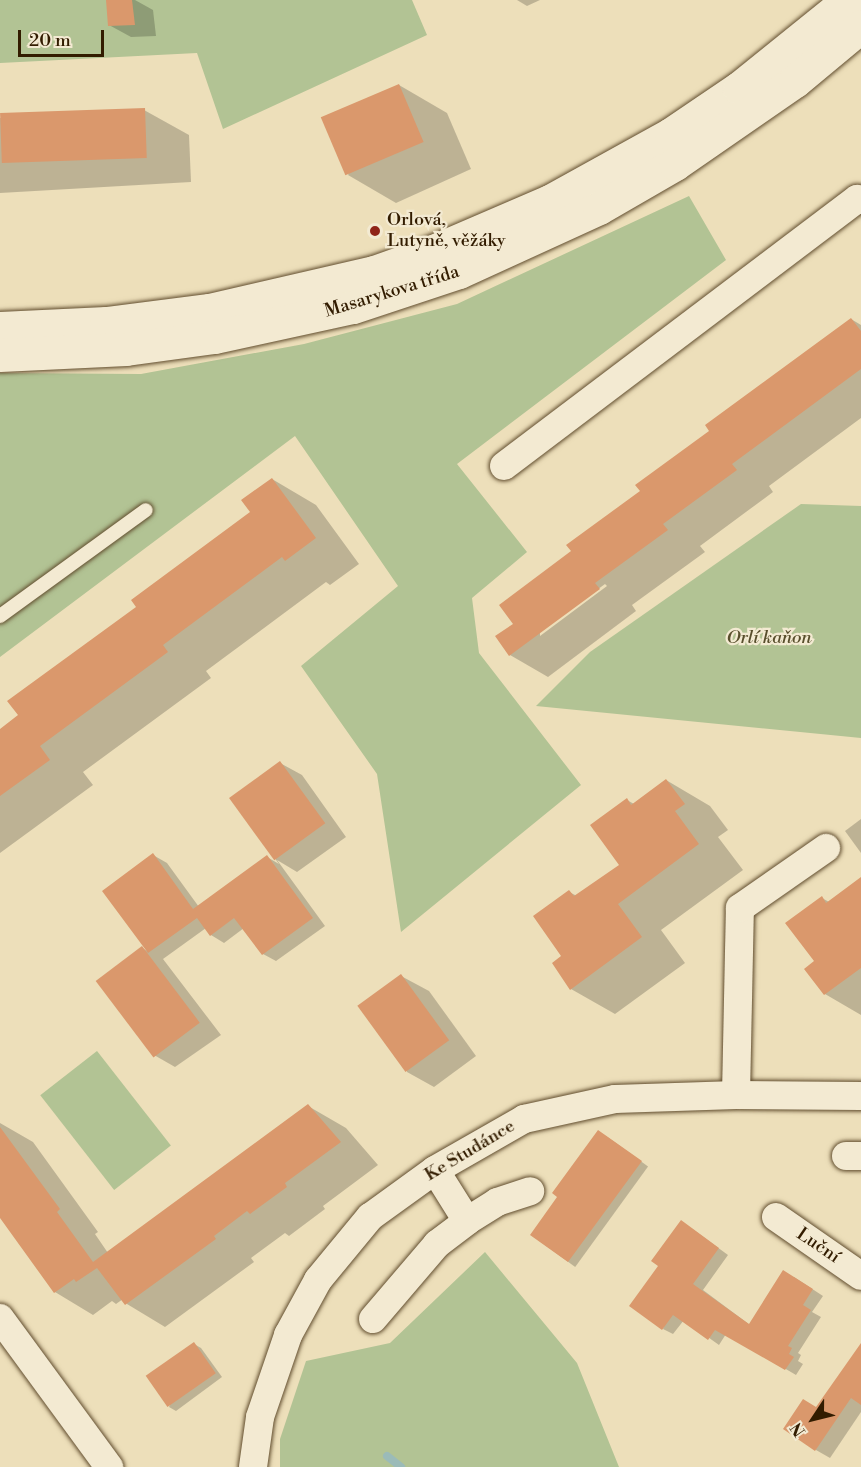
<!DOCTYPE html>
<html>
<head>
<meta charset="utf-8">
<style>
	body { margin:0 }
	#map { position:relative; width:861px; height:1467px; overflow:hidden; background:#eddfba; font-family:"Libre Bodoni",serif }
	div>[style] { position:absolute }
	.green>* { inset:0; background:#b2c394; transform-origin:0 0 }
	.shadow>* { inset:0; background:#0003; transform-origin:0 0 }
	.stream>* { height:8px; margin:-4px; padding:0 4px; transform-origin:4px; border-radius:4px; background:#9bbbb8 }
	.building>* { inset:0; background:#da986c; transform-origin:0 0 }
	.roads { filter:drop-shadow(0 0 2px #614d2e) drop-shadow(0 0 2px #614d2e) }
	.service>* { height:14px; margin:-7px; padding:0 7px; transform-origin:7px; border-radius:7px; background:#f3ead2 }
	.minor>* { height:28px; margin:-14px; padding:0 14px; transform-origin:14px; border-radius:14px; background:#f3ead2 }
	.tertiary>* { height:33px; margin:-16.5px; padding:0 16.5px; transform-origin:16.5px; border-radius:16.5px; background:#f3ead2 }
	.dots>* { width:16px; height:16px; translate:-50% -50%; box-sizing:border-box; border:3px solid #f3ead2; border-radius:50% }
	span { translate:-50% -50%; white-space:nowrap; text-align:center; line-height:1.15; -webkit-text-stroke:4.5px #f3ead2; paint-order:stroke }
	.poi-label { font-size:18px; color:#321c00 }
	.left { translate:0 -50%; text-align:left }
	.street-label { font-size:18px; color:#321c00 }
	.park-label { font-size:18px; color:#584e2c; font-style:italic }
	.north { position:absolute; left:783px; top:1389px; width:60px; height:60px; -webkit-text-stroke:4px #f3ead2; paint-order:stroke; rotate:235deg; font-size:16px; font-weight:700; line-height:24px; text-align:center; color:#321c00 }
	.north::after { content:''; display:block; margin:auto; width:21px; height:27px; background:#321c00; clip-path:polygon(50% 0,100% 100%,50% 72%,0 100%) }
	.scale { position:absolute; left:18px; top:30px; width:86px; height:27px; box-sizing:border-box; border:3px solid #321c00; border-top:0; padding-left:8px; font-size:18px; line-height:21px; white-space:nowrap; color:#321c00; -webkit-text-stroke:4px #f3ead2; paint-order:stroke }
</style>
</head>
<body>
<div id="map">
	<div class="green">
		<div style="clip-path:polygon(0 0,412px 0,427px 35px,223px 129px,197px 53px,0 63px)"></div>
		<div style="clip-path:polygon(689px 196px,726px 260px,457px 464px,527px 552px,472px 598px,479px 653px,581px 785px,401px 932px,377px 774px,301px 666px,398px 586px,295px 436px,0 657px,0 373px,141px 374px,304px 344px,457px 304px)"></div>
		<div style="clip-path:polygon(801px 504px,861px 506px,861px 738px,536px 706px,590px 652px)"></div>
		<div style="left:97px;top:1051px;width:120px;height:72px;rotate:52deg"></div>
		<div style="clip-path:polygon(485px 1252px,577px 1363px,619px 1467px,280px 1467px,280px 1439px,306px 1361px,390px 1343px)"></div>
	</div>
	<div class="shadow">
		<div style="clip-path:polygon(107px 0,135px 0,153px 10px,156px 36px,131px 37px,109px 25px)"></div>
		<div style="clip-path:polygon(517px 0,540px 0,527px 6px)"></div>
		<div style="clip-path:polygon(399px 85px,447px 113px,471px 169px,396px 203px,348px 175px)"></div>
		<div style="clip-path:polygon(144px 110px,189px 135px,191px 182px,0 193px,0 118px)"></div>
		<div style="clip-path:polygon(evenodd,851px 319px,861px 325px,861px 418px,769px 486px,773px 492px,700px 546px,705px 552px,632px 605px,636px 611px,548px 677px,510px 655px,498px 637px,515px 625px,573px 552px,711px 431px,851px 319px,605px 584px,607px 586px,540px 636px,540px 632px,605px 584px)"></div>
		<div style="clip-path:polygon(272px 479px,316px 505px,359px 564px,330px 585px,326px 582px,206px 671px,211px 678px,83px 772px,93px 785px,0 853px,0 730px,20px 716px,138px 607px,252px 513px)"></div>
		<div style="clip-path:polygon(280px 763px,302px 775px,346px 837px,297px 872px,277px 860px,325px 926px,276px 961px,263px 954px,244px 928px,224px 943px,211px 935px,206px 928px,163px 959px,221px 1035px,175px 1067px,154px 1055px,142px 948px,149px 952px,153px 855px,167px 863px,199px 907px,267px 857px,279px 864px,231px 798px)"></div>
		<div style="clip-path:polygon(666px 780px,710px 806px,728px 830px,718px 837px,743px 870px,661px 930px,685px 963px,615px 1014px,571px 989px,564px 956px,569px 892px,577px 896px,621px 865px,627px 800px,634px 804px)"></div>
		<div style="clip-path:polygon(861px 819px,861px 853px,845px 831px)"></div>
		<div style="clip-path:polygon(861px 879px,861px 1015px,825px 994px,816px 962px,822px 898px,829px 902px)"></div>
		<div style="clip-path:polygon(401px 976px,429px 991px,476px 1056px,434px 1087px,407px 1072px)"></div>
		<div style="clip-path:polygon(308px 1106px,346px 1128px,378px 1165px,323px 1206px,325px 1209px,289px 1236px,285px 1233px,251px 1258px,254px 1262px,165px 1327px,127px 1304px,123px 1299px,116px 1304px,112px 1301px,93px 1315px,55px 1292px,0 1216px,0 1123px,33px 1142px,98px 1232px,95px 1234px,108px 1253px)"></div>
		<div style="left:606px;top:1136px;width:52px;height:124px;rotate:36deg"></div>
		<div style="clip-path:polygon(691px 1228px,728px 1255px,703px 1290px,750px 1325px,794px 1277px,823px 1296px,812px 1312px,821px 1317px,798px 1353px,801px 1355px,798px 1361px,803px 1364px,796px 1375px,726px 1334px,719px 1345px,684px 1320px,673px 1334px,663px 1329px)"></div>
		<div style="clip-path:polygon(194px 1344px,201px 1348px,222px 1377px,176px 1411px,169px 1407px)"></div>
		<div style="clip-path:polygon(861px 1356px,861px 1412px,830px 1458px,816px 1450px,817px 1408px)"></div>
	</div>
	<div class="stream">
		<div style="left:387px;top:1456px;width:18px;rotate:38deg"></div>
	</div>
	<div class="building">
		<div style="clip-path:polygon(106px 0,132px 0,135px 25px,108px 26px)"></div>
		<div style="left:399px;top:84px;width:63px;height:85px;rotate:67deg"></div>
		<div style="left:145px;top:108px;width:50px;height:145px;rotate:88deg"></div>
		<div style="clip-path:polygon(851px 318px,861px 331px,861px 369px,732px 464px,737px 470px,663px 524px,668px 530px,595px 583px,600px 589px,509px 656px,495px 636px,513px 624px,499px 605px,571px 551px,566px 545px,640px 491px,635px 485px,709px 431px,705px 425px)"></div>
		<div style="clip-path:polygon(272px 478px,316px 538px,285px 561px,282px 557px,163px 645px,168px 652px,40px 746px,50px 760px,0 796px,0 729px,18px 715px,7px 701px,136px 607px,131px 600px,250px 512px,241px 500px)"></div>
		<div style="left:280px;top:761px;width:77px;height:63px;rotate:54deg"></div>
		<div style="clip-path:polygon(666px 779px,685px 804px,675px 811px,699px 844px,618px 904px,642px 937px,570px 990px,552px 963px,561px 956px,533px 916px,569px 890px,574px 896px,619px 865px,590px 825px,627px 798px,631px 805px)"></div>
		<div style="clip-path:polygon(153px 853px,193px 909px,267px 855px,313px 918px,262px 955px,234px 918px,210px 936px,197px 918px,148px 953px,102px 891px)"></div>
		<div style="clip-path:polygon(861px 877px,861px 968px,824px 995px,804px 969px,814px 961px,785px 923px,822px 896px,826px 903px)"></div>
		<div style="left:142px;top:946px;width:96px;height:58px;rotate:53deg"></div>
		<div style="left:401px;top:974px;width:82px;height:54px;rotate:54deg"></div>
		<div style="clip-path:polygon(308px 1104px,341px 1142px,285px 1183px,287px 1187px,250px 1214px,247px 1211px,214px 1236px,216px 1239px,125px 1305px,97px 1268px,76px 1282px,74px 1279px,54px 1293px,0 1218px,0 1127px,60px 1209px,57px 1212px,93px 1262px)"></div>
		<div style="clip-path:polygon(598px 1130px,642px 1161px,568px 1262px,530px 1235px,557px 1197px,552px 1193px)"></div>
		<div style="clip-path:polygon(681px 1220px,719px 1248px,693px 1284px,749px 1324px,783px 1270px,813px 1289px,803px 1305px,811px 1310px,788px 1346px,792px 1348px,789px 1354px,794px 1357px,785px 1370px,715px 1330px,708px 1340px,673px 1315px,662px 1330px,629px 1306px,658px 1266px,651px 1261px)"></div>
		<div style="left:194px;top:1342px;width:38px;height:59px;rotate:55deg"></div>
		<div style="clip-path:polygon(861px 1343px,861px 1405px,851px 1398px,815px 1451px,783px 1429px,803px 1399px,816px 1407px)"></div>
	</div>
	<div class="roads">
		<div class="service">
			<div style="left:0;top:616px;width:180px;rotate:-36deg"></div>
		</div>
		<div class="minor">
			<div style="left:504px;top:466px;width:443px;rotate:-37.1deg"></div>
			<div style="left:857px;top:199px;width:4px;rotate:14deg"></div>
			<div style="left:736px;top:1095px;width:187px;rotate:-88.8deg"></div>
			<div style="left:740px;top:908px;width:105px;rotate:-34.9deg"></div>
			<div style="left:846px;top:1156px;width:15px"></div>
			<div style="left:776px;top:1217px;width:103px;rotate:34.8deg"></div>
			<div style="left:467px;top:1221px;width:36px;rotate:-32deg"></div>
			<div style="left:497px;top:1202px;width:35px;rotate:-18deg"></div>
			<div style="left:0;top:1318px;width:185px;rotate:53.8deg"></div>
			<div style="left:373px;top:1319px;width:99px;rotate:-49.5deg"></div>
			<div style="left:437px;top:1244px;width:38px;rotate:-37deg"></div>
			<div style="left:467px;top:1221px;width:60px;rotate:-122.1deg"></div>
			<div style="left:253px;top:1467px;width:50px;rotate:-82deg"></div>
			<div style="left:260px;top:1417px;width:87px;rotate:-71.1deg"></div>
			<div style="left:288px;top:1335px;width:63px;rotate:-61.4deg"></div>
			<div style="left:318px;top:1280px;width:82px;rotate:-50.5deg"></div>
			<div style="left:370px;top:1217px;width:80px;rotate:-35.9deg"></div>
			<div style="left:435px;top:1170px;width:103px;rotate:-29.8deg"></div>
			<div style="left:524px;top:1119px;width:93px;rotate:-12.4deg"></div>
			<div style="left:615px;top:1099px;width:121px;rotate:-1.9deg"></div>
			<div style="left:736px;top:1095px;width:125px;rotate:0.5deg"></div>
		</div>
		<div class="tertiary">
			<div style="left:0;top:328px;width:106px;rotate:-2.7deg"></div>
			<div style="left:106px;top:323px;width:104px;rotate:-7.2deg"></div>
			<div style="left:209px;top:310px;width:169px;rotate:-13deg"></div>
			<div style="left:374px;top:272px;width:66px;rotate:-19.5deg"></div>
			<div style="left:436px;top:250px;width:124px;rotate:-23.3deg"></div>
			<div style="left:550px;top:201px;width:138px;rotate:-29deg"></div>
			<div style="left:671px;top:134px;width:82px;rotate:-34.1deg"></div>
			<div style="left:739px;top:88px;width:140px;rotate:-38.9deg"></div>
			<div style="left:0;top:355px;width:126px;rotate:-2.7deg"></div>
			<div style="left:126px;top:349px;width:89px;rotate:-7.8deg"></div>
			<div style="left:214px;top:337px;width:142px;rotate:-12.2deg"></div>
			<div style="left:353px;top:307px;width:112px;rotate:-18.3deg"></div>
			<div style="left:459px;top:272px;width:154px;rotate:-24.6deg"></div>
			<div style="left:599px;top:208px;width:88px;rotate:-30.1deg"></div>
			<div style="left:675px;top:164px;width:146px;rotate:-34.7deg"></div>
			<div style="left:795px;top:81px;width:86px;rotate:-39.8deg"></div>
		</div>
	</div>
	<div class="dots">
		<div style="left:375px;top:231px;background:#8f2418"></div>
	</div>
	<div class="poi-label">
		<span class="left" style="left:387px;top:231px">Orlová,<br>Lutyně, věžáky</span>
	</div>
	<div class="street-label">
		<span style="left:392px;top:292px;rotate:-17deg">Masarykova třída</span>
		<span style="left:470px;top:1151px;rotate:-31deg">Ke Studánce</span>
		<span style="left:818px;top:1246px;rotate:34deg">Luční</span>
	</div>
	<div class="park-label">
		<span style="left:769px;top:638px">Orlí kaňon</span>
	</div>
	<div class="north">N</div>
	<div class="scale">20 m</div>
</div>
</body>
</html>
